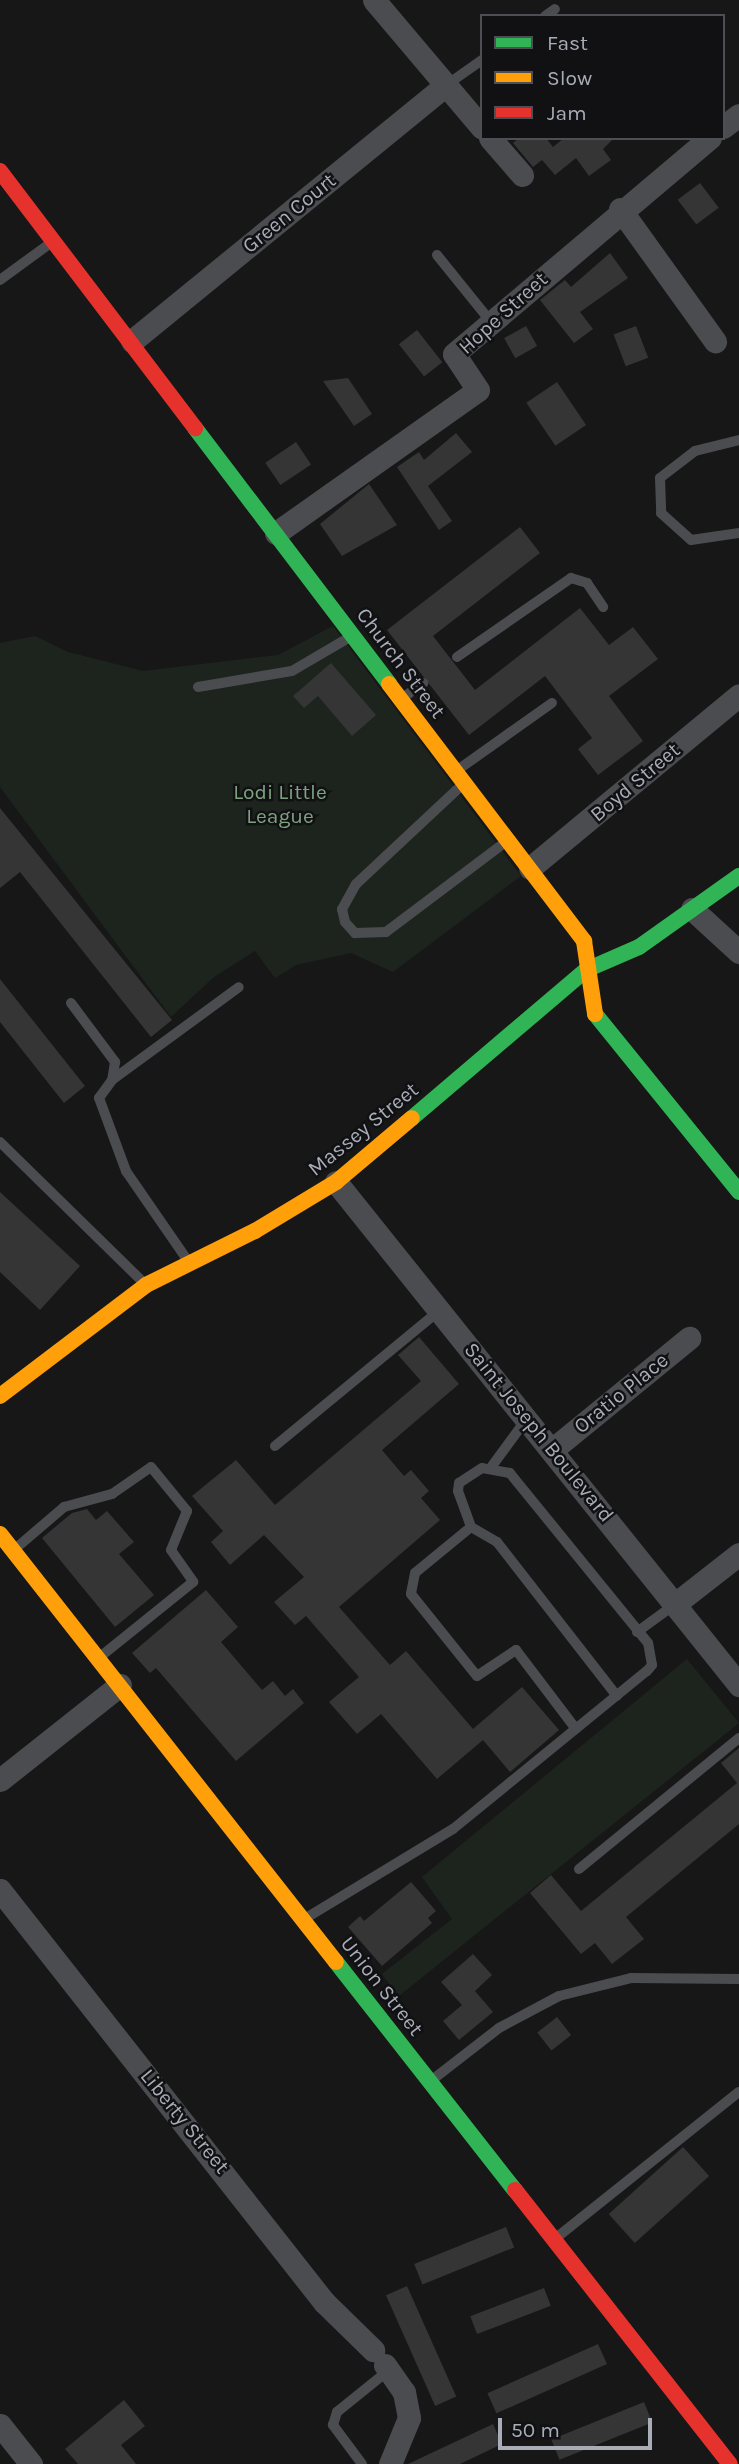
<!DOCTYPE html>
<html>
<head>
<meta charset="utf-8">
<style>
	body { margin:0 }
	#map { position:relative; width:739px; height:2464px; overflow:hidden; background:#171717; font-family:Karla,sans-serif }
	div>[style] { position:absolute }
	.green>* { inset:0; background:#1d241e }
	.building>* { inset:0; background:#353536; transform-origin:0 0 }
	.lane>* { height:10px; margin:-5px; padding:0 5px; transform-origin:5px; border-radius:5px; background:#4b4c50 }
	.street>* { height:23px; margin:-11.5px; padding:0 11.5px; transform-origin:11.5px; border-radius:11.5px; background:#4b4c50 }
	.fast>* { height:16px; margin:-8px; padding:0 8px; transform-origin:8px; border-radius:8px; background:#30b455 }
	.slow>* { height:16px; margin:-8px; padding:0 8px; transform-origin:8px; border-radius:8px; background:#ff9f0a }
	.jam>* { height:16px; margin:-8px; padding:0 8px; transform-origin:8px; border-radius:8px; background:#e5322d }
	span { translate:-50% -50%; white-space:nowrap; text-align:center; line-height:1.15; -webkit-text-stroke:5px #111113; paint-order:stroke }
	.street-label { font-size:21px; color:#a8adb8 }
	.park-label { font-size:21px; color:#7fa381 }
	.legend { position:absolute; left:480px; top:14px; width:245px; height:126px; box-sizing:border-box; background:#111113; border:2px solid #4d4f55; margin:0; padding:9px 12px; list-style:none; font-size:21px; color:#a8adb8 }
	.legend li { display:flex; align-items:center; gap:14px; height:35px }
	.legend b { width:35px; border:2px solid #4d4f55 }
	.scale { position:absolute; left:498px; top:2418px; width:154px; height:32px; box-sizing:border-box; border:4px solid #a8adb8; border-top:0; padding-left:9px; font-size:21px; line-height:24px; white-space:nowrap; color:#a8adb8; -webkit-text-stroke:5px #111113; paint-order:stroke }
</style>
</head>
<body>
<div id="map">
	<div class="green">
		<div style="clip-path:polygon(333px 626px,521px 876px,393px 972px,351px 953px,296px 965px,275px 978px,255px 951px,214px 977px,171px 1017px,0 787px,0 643px,35px 636px,68px 652px,143px 671px,278px 655px)"></div>
		<div style="clip-path:polygon(687px 1659px,739px 1723px,399px 1996px,382px 1974px,452px 1919px,422px 1877px)"></div>
	</div>
	<div class="building">
		<div style="clip-path:polygon(519px 138px,546px 138px,553px 147px,564px 138px,614px 138px,603px 149px,611px 160px,589px 176px,576px 158px,555px 175px,542px 160px,533px 167px,513px 143px)"></div>
		<div style="left:700px;top:183px;width:31px;height:28px;rotate:53deg"></div>
		<div style="clip-path:polygon(610px 253px,628px 278px,580px 312px,593px 329px,574px 343px,540px 300px,565px 280px,571px 287px)"></div>
		<div style="left:526px;top:326px;width:23px;height:25px;rotate:61deg"></div>
		<div style="left:636px;top:326px;width:34px;height:24px;rotate:69deg"></div>
		<div style="left:417px;top:330px;width:41px;height:23px;rotate:52deg"></div>
		<div style="clip-path:polygon(348px 378px,372px 414px,354px 426px,323px 381px)"></div>
		<div style="left:557px;top:382px;width:52px;height:37px;rotate:56deg"></div>
		<div style="clip-path:polygon(456px 433px,472px 452px,428px 486px,452px 521px,439px 530px,397px 467px,419px 452px,424px 460px)"></div>
		<div style="left:296px;top:442px;width:27px;height:37px;rotate:56deg"></div>
		<div style="clip-path:polygon(369px 484px,397px 525px,342px 556px,320px 524px)"></div>
		<div style="clip-path:polygon(520px 527px,540px 553px,433px 636px,475px 690px,580px 608px,609px 645px,633px 627px,658px 659px,609px 696px,643px 741px,598px 775px,578px 749px,592px 738px,545px 676px,469px 735px,387px 630px)"></div>
		<div style="clip-path:polygon(331px 663px,376px 715px,352px 736px,318px 696px,304px 708px,293px 696px)"></div>
		<div style="clip-path:polygon(0 808px,172px 1020px,151px 1037px,20px 872px,0 888px)"></div>
		<div style="clip-path:polygon(0 979px,85px 1086px,64px 1103px,0 1022px)"></div>
		<div style="clip-path:polygon(0 1192px,80px 1266px,40px 1310px,0 1272px)"></div>
		<div style="clip-path:polygon(419px 1337px,459px 1384px,382px 1450px,404px 1476px,411px 1470px,429px 1491px,421px 1498px,440px 1520px,339px 1607px,390px 1665px,406px 1651px,473px 1729px,522px 1687px,559px 1730px,510px 1772px,483px 1740px,437px 1779px,381px 1714px,357px 1734px,329px 1702px,359px 1677px,306px 1616px,295px 1625px,274px 1602px,304px 1577px,264px 1535px,230px 1565px,211px 1542px,223px 1531px,192px 1496px,236px 1460px,275px 1505px,421px 1381px,398px 1355px)"></div>
		<div style="clip-path:polygon(87px 1509px,96px 1520px,107px 1511px,134px 1542px,119px 1554px,154px 1595px,115px 1627px,42px 1538px,72px 1513px)"></div>
		<div style="clip-path:polygon(206px 1590px,238px 1627px,221px 1642px,262px 1690px,273px 1681px,285px 1696px,293px 1689px,304px 1703px,236px 1761px,156px 1668px,150px 1673px,132px 1653px)"></div>
		<div style="clip-path:polygon(739px 1748px,739px 1824px,626px 1917px,644px 1939px,612px 1964px,595px 1943px,581px 1954px,530px 1893px,551px 1875px,581px 1911px,737px 1783px,721px 1763px)"></div>
		<div style="clip-path:polygon(411px 1882px,436px 1911px,428px 1918px,432px 1923px,382px 1966px,348px 1927px,360px 1916px,364px 1921px)"></div>
		<div style="clip-path:polygon(473px 1954px,492px 1975px,475px 1991px,493px 2012px,459px 2040px,443px 2021px,462px 2005px,441px 1982px)"></div>
		<div style="left:557px;top:2017px;width:23px;height:25px;rotate:52deg"></div>
		<div style="left:683px;top:2147px;width:39px;height:100px;rotate:48deg"></div>
		<div style="left:506px;top:2227px;width:22px;height:99px;rotate:68deg"></div>
		<div style="left:407px;top:2286px;width:121px;height:23px;rotate:66deg"></div>
		<div style="left:544px;top:2288px;width:19px;height:79px;rotate:69deg"></div>
		<div style="left:598px;top:2344px;width:22px;height:121px;rotate:66deg"></div>
		<div style="clip-path:polygon(124px 2400px,145px 2426px,121px 2445px,136px 2464px,78px 2464px,65px 2449px)"></div>
		<div style="left:644px;top:2402px;width:22px;height:100px;rotate:68deg"></div>
		<div style="clip-path:polygon(493px 2424px,502px 2444px,460px 2464px,408px 2464px)"></div>
	</div>
	<div class="lane">
		<div style="left:545px;top:16px;width:12px;rotate:-35deg"></div>
		<div style="left:445px;top:86px;width:45px;rotate:-35.1deg"></div>
		<div style="left:437px;top:255px;width:86px;rotate:51.1deg"></div>
		<div style="left:0;top:280px;width:64px;rotate:-36.2deg"></div>
		<div style="left:739px;top:440px;width:45px;rotate:166deg"></div>
		<div style="left:695px;top:451px;width:44px;rotate:142.4deg"></div>
		<div style="left:660px;top:478px;width:35px;rotate:88deg"></div>
		<div style="left:661px;top:513px;width:40px;rotate:42deg"></div>
		<div style="left:691px;top:540px;width:49px;rotate:-8.3deg"></div>
		<div style="left:457px;top:657px;width:139px;rotate:-34.7deg"></div>
		<div style="left:571px;top:578px;width:17px;rotate:17deg"></div>
		<div style="left:587px;top:583px;width:29px;rotate:56deg"></div>
		<div style="left:198px;top:687px;width:95px;rotate:-9.7deg"></div>
		<div style="left:292px;top:671px;width:67px;rotate:-30.4deg"></div>
		<div style="left:404px;top:697px;width:24px;rotate:-36deg"></div>
		<div style="left:459px;top:769px;width:114px;rotate:-35.4deg"></div>
		<div style="left:463px;top:784px;width:146px;rotate:136.9deg"></div>
		<div style="left:356px;top:884px;width:29px;rotate:119deg"></div>
		<div style="left:342px;top:909px;width:13px;rotate:77deg"></div>
		<div style="left:345px;top:922px;width:15px;rotate:48deg"></div>
		<div style="left:355px;top:933px;width:31px;rotate:-2deg"></div>
		<div style="left:386px;top:932px;width:148px;rotate:-37deg"></div>
		<div style="left:71px;top:1003px;width:74px;rotate:53.3deg"></div>
		<div style="left:115px;top:1062px;width:18px;rotate:99deg"></div>
		<div style="left:0;top:1142px;width:202px;rotate:44.4deg"></div>
		<div style="left:188px;top:1261px;width:109px;rotate:-124.6deg"></div>
		<div style="left:126px;top:1171px;width:78px;rotate:-110.3deg"></div>
		<div style="left:99px;top:1098px;width:22px;rotate:-54deg"></div>
		<div style="left:112px;top:1080px;width:157px;rotate:-36.2deg"></div>
		<div style="left:275px;top:1446px;width:214px;rotate:-39.5deg"></div>
		<div style="left:492px;top:1466px;width:61px;rotate:-53.7deg"></div>
		<div style="left:471px;top:1527px;width:30px;rotate:30deg"></div>
		<div style="left:497px;top:1542px;width:195px;rotate:52.1deg"></div>
		<div style="left:15px;top:1549px;width:65px;rotate:-40.6deg"></div>
		<div style="left:64px;top:1507px;width:50px;rotate:-15.2deg"></div>
		<div style="left:112px;top:1494px;width:47px;rotate:-34.7deg"></div>
		<div style="left:151px;top:1467px;width:57px;rotate:50.7deg"></div>
		<div style="left:187px;top:1511px;width:42px;rotate:112.3deg"></div>
		<div style="left:171px;top:1550px;width:39px;rotate:55deg"></div>
		<div style="left:193px;top:1582px;width:119px;rotate:141.1deg"></div>
		<div style="left:637px;top:1632px;width:46px;rotate:-36.1deg"></div>
		<div style="left:579px;top:1869px;width:207px;rotate:-39.3deg"></div>
		<div style="left:306px;top:1918px;width:172px;rotate:-31.2deg"></div>
		<div style="left:453px;top:1829px;width:250px;rotate:-39.2deg"></div>
		<div style="left:647px;top:1671px;width:8px;rotate:-50deg"></div>
		<div style="left:652px;top:1665px;width:22px;rotate:-100deg"></div>
		<div style="left:648px;top:1643px;width:219px;rotate:-129.1deg"></div>
		<div style="left:510px;top:1473px;width:28px;rotate:-170deg"></div>
		<div style="left:482px;top:1468px;width:27px;rotate:147deg"></div>
		<div style="left:459px;top:1483px;width:8px;rotate:97deg"></div>
		<div style="left:458px;top:1491px;width:38px;rotate:70deg"></div>
		<div style="left:471px;top:1527px;width:72px;rotate:140.6deg"></div>
		<div style="left:415px;top:1573px;width:21px;rotate:101deg"></div>
		<div style="left:411px;top:1594px;width:105px;rotate:51.2deg"></div>
		<div style="left:477px;top:1676px;width:47px;rotate:-33.7deg"></div>
		<div style="left:516px;top:1650px;width:99px;rotate:52.8deg"></div>
		<div style="left:432px;top:2080px;width:85px;rotate:-37.8deg"></div>
		<div style="left:499px;top:2028px;width:68px;rotate:-28.1deg"></div>
		<div style="left:559px;top:1996px;width:74px;rotate:-14deg"></div>
		<div style="left:631px;top:1978px;width:108px;rotate:0.5deg"></div>
		<div style="left:556px;top:2238px;width:234px;rotate:-38.6deg"></div>
		<div style="left:362px;top:2464px;width:49px;rotate:-126.6deg"></div>
		<div style="left:333px;top:2425px;width:14px;rotate:-73deg"></div>
		<div style="left:337px;top:2412px;width:67px;rotate:-38.9deg"></div>
	</div>
	<div class="street">
		<div style="left:374px;top:0;width:167px;rotate:49.8deg"></div>
		<div style="left:723px;top:127px;width:20px;rotate:-37deg"></div>
		<div style="left:490px;top:138px;width:49px;rotate:49.1deg"></div>
		<div style="left:620px;top:209px;width:163px;rotate:54.3deg"></div>
		<div style="left:132px;top:341px;width:404px;rotate:-39.2deg"></div>
		<div style="left:276px;top:533px;width:247px;rotate:-35.3deg"></div>
		<div style="left:478px;top:390px;width:43px;rotate:-123.7deg"></div>
		<div style="left:454px;top:354px;width:335px;rotate:-40.2deg"></div>
		<div style="left:530px;top:868px;width:271px;rotate:-39.6deg"></div>
		<div style="left:692px;top:909px;width:64px;rotate:42.5deg"></div>
		<div style="left:336px;top:1182px;width:645px;rotate:51.3deg"></div>
		<div style="left:553px;top:1449px;width:176px;rotate:-39.2deg"></div>
		<div style="left:675px;top:1604px;width:81px;rotate:-38deg"></div>
		<div style="left:0;top:1780px;width:153px;rotate:-38.4deg"></div>
		<div style="left:0;top:1890px;width:524px;rotate:51.82deg"></div>
		<div style="left:324px;top:2302px;width:69px;rotate:44.4deg"></div>
		<div style="left:385px;top:2365px;width:33px;rotate:55deg"></div>
		<div style="left:404px;top:2392px;width:26px;rotate:79deg"></div>
		<div style="left:409px;top:2418px;width:50px;rotate:112.4deg"></div>
		<div style="left:0;top:2425px;width:50px;rotate:51.5deg"></div>
	</div>
	<div class="fast">
		<div style="left:195px;top:428px;width:321px;rotate:52.8deg"></div>
		<div style="left:595px;top:1014px;width:229px;rotate:51deg"></div>
		<div style="left:412px;top:1118px;width:228px;rotate:-40.4deg"></div>
		<div style="left:586px;top:970px;width:58px;rotate:-23.5deg"></div>
		<div style="left:639px;top:947px;width:123px;rotate:-35.4deg"></div>
		<div style="left:336px;top:1962px;width:290px;rotate:51.9deg"></div>
	</div>
	<div class="slow">
		<div style="left:389px;top:684px;width:323px;rotate:52.8deg"></div>
		<div style="left:584px;top:941px;width:74px;rotate:81.4deg"></div>
		<div style="left:0;top:1396px;width:183px;rotate:-37.2deg"></div>
		<div style="left:146px;top:1285px;width:122px;rotate:-26.4deg"></div>
		<div style="left:255px;top:1231px;width:95px;rotate:-31.2deg"></div>
		<div style="left:336px;top:1182px;width:99px;rotate:-40.1deg"></div>
		<div style="left:0;top:1534px;width:544px;rotate:51.87deg"></div>
	</div>
	<div class="jam">
		<div style="left:0;top:171px;width:323px;rotate:52.8deg"></div>
		<div style="left:515px;top:2190px;width:348px;rotate:51.9deg"></div>
	</div>
	<div class="street-label">
		<span style="left:289px;top:213px;rotate:-39deg">Green Court</span>
		<span style="left:503px;top:313px;rotate:-42deg">Hope Street</span>
		<span style="left:401px;top:663px;rotate:53deg">Church Street</span>
		<span style="left:635px;top:782px;rotate:-40deg">Boyd Street</span>
		<span style="left:363px;top:1129px;rotate:-39deg">Massey Street</span>
		<span style="left:621px;top:1393px;rotate:-39deg">Oratio Place</span>
		<span style="left:539px;top:1432px;rotate:51deg">Saint Joseph Boulevard</span>
		<span style="left:382px;top:1986px;rotate:52deg">Union Street</span>
		<span style="left:185px;top:2121px;rotate:51deg">Liberty Street</span>
	</div>
	<div class="park-label">
		<span style="left:280px;top:804px">Lodi Little<br>League</span>
	</div>
	<ul class="legend">
	<li><b style="height:9px;background:#30b455"></b>Fast</li>
	<li><b style="height:9px;background:#ff9f0a"></b>Slow</li>
	<li><b style="height:9px;background:#e5322d"></b>Jam</li>
	</ul>
	<div class="scale">50 m</div>
</div>
</body>
</html>
